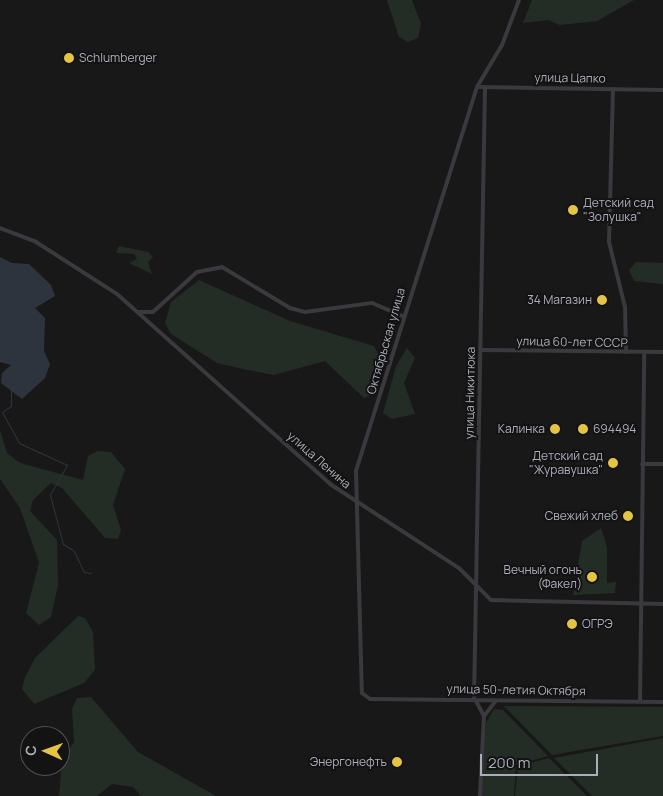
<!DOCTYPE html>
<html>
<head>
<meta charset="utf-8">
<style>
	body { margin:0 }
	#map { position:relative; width:663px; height:796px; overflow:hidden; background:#181819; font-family:Manrope,sans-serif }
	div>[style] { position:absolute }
	.green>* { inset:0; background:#242c26 }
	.water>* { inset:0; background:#2e343d }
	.stream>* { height:1px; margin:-0.5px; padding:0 0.5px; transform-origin:0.5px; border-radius:0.5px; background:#2e343d }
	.minor>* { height:4px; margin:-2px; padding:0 2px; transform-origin:2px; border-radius:2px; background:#39393e }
	.dots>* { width:14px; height:14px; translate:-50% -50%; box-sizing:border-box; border:2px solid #131314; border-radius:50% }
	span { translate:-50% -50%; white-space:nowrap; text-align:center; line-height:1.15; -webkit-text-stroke:4px #131314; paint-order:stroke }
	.poi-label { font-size:12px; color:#abadb8 }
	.left { translate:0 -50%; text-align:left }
	.right { translate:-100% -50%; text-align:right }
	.street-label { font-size:12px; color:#abadb8 }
	.north { position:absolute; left:20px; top:726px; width:50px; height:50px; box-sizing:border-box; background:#131314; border:1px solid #505156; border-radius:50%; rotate:272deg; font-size:14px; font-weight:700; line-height:20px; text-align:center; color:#abadb8 }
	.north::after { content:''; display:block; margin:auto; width:18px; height:22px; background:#e5c444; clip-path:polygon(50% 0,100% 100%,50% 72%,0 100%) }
	.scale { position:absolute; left:480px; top:754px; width:118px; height:22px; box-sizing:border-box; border:2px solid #abadb8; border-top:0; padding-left:6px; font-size:15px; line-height:18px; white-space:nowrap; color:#abadb8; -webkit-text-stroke:4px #131314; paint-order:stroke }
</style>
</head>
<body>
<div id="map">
	<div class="green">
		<div style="clip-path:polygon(387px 0,412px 0,421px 24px,418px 38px,408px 42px,399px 37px)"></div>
		<div style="clip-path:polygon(532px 0,634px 0,597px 21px,560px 25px,548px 20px,523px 23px)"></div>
		<div style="clip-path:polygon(119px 246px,148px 252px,153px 257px,148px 262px,152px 274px,129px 263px,137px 259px,134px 254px,116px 253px)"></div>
		<div style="clip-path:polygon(636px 262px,663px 263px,663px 284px,634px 281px,629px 270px)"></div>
		<div style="clip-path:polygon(199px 280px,290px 321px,374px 346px,381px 359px,372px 394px,364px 398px,325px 361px,274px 375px,243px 369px,217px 363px,171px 334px,165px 323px,171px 302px)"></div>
		<div style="clip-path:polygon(407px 348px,415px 358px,404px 383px,415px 414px,392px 419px,383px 413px,396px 366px)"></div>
		<div style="clip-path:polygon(0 430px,7px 453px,20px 463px,83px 480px,88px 456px,97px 451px,111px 452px,125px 469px,113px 505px,121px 530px,118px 539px,105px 538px,62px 488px,51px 483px,33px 500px,30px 511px,57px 540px,58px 585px,51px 617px,39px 625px,26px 613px,39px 563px,20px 508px,0 479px)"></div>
		<div style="clip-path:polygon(601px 528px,607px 547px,607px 583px,616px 582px,615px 593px,573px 595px,582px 541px)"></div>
		<div style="clip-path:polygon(78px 616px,85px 618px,93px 632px,95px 670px,84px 683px,34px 704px,22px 689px,25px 677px,35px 658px)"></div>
		<div style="clip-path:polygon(91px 697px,138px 752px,216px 796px,141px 796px,133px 787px,112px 784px,97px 796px,59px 796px,62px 760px,74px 742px,72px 709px,77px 698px)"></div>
		<div style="clip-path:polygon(504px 706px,663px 707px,663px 736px,552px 755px)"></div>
		<div style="clip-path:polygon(494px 709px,503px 710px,548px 756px,516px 765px,514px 796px,481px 796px,486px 723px)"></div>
		<div style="clip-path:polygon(663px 738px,663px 796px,592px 796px,554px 758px)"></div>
		<div style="clip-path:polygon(549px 758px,587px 796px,515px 796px,518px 766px)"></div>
	</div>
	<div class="water">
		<div style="clip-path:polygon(0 257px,12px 263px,29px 264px,51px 285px,55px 296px,35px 308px,45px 318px,44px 351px,50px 364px,45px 378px,22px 399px,1px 383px,2px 373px,11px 365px,0 362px)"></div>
	</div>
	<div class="stream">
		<div style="left:11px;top:388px;width:18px;rotate:90deg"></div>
		<div style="left:11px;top:406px;width:11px;rotate:146deg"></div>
		<div style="left:2px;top:412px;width:35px;rotate:61deg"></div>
		<div style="left:19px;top:443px;width:53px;rotate:24.6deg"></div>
		<div style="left:67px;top:465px;width:34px;rotate:120deg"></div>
		<div style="left:50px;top:495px;width:51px;rotate:75.1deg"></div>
		<div style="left:63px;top:544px;width:13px;rotate:32deg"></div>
		<div style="left:74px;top:551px;width:23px;rotate:65deg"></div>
		<div style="left:84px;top:572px;width:7px;rotate:8deg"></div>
	</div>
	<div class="minor">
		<div style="left:519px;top:0;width:48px;rotate:110.7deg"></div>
		<div style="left:502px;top:45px;width:49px;rotate:120.8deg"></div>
		<div style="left:477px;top:87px;width:402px;rotate:107.5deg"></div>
		<div style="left:356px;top:470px;width:223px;rotate:88.5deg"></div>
		<div style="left:362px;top:693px;width:10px;rotate:37deg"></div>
		<div style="left:370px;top:699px;width:293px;rotate:0.6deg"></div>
		<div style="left:477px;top:87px;width:186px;rotate:0.9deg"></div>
		<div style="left:613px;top:89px;width:153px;rotate:91.5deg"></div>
		<div style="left:609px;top:242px;width:67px;rotate:76.2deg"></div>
		<div style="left:625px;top:307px;width:45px;rotate:88.7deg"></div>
		<div style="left:0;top:228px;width:39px;rotate:21deg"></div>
		<div style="left:36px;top:242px;width:96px;rotate:32.7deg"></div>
		<div style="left:117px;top:294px;width:285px;rotate:41.7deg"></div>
		<div style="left:330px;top:484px;width:154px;rotate:33.1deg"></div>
		<div style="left:459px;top:568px;width:45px;rotate:45deg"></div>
		<div style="left:491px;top:600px;width:172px;rotate:1.3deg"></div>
		<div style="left:139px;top:312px;width:14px"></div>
		<div style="left:153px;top:312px;width:59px;rotate:-42.3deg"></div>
		<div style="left:197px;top:272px;width:25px;rotate:-11deg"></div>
		<div style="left:222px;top:267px;width:79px;rotate:31.1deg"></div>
		<div style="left:290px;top:308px;width:16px;rotate:15deg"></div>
		<div style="left:305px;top:312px;width:68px;rotate:-7.7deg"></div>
		<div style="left:372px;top:303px;width:34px;rotate:23deg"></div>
		<div style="left:481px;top:350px;width:182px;rotate:0.6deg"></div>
		<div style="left:642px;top:464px;width:21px"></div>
		<div style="left:474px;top:700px;width:613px;rotate:-88.97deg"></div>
		<div style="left:476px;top:701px;width:17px;rotate:62deg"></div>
		<div style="left:484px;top:716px;width:80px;rotate:92.9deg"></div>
		<div style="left:640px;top:701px;width:348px;rotate:-89.3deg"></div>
		<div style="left:484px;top:716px;width:18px;rotate:-52deg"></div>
	</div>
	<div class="dots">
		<div style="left:69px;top:58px;background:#e5c444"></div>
		<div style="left:573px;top:210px;background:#e5c444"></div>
		<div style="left:602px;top:300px;background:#e5c444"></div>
		<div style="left:555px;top:429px;background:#e5c444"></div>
		<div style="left:583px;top:429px;background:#e5c444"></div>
		<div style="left:613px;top:463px;background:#e5c444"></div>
		<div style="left:628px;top:516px;background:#e5c444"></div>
		<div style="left:592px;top:577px;background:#e5c444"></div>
		<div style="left:572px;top:624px;background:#e5c444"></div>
		<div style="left:397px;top:762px;background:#e5c444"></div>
	</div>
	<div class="poi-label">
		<span class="left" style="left:79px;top:58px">Schlumberger</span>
		<span class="left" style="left:583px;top:210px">Детский сад<br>"Золушка"</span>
		<span class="right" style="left:592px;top:300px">34 Магазин</span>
		<span class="right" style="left:545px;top:429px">Калинка</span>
		<span class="left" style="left:593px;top:429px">694494</span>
		<span class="right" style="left:603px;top:463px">Детский сад<br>"Журавушка"</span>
		<span class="right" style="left:618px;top:516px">Свежий хлеб</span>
		<span class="right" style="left:582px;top:577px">Вечный огонь<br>(Факел)</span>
		<span class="left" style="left:582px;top:624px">ОГРЭ</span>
		<span class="right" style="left:387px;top:762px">Энергонефть</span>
	</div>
	<div class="street-label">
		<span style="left:570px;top:78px;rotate:1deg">улица Цапко</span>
		<span style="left:386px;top:341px;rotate:-74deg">Октябрьская улица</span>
		<span style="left:572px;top:342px;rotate:1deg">улица 60-лет СССР</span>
		<span style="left:470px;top:393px;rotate:-89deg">улица Никитюка</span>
		<span style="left:319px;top:460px;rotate:41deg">улица Ленина</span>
		<span style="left:516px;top:690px;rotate:1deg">улица 50-летия Октября</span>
	</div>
	<div class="north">С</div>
	<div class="scale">200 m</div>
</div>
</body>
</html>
